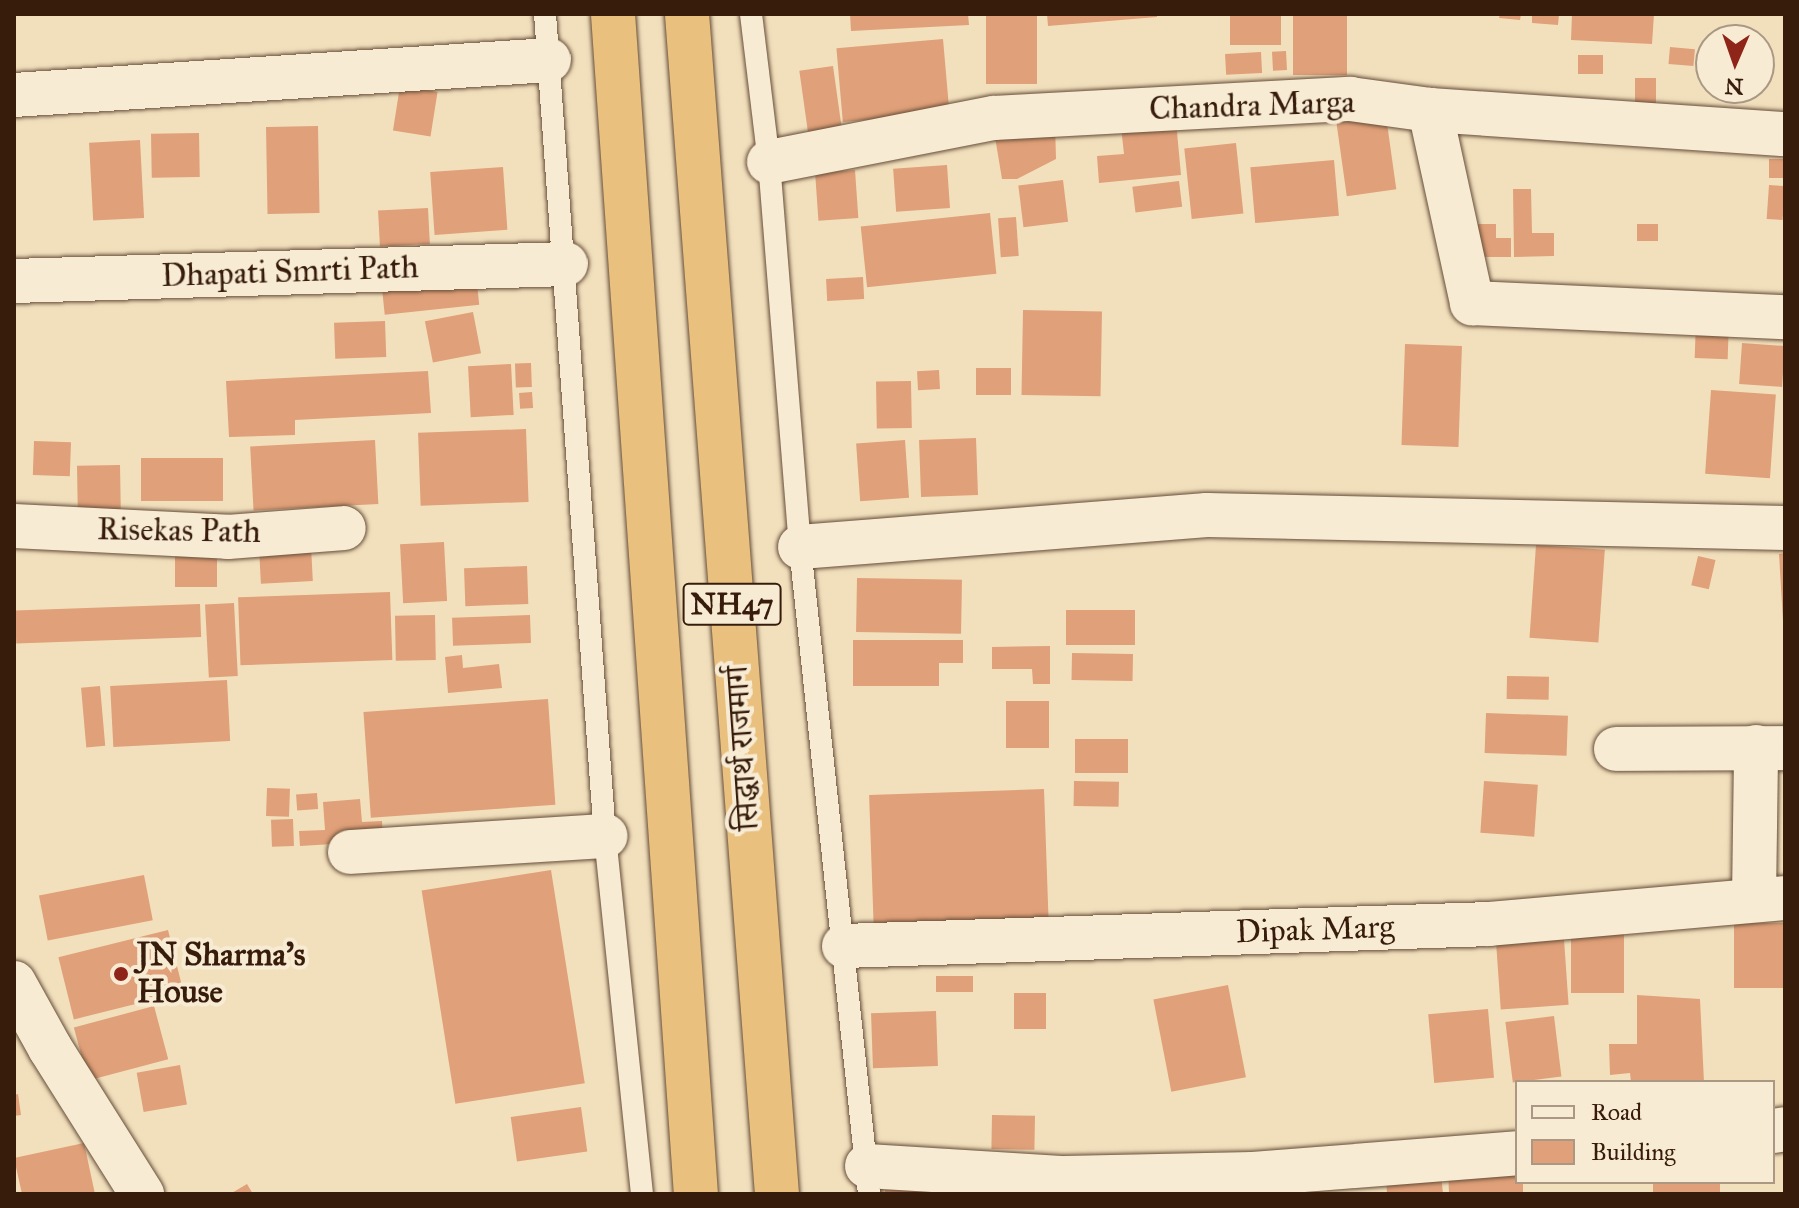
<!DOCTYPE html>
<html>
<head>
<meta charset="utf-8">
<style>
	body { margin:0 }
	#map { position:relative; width:1799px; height:1208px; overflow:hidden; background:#f2e0bd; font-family:"IM FELL Great Primer","Noto Serif Devanagari",serif }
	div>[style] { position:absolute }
	.building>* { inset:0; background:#e0a079; transform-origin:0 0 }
	.roads { filter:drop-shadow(0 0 2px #664d38) drop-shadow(0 0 2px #664d38) }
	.lane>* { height:22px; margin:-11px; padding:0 11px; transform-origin:11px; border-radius:11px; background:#f7ebd4 }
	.street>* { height:44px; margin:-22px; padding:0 22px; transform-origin:22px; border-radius:22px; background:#f7ebd4 }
	.highway>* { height:44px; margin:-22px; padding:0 22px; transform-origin:22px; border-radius:22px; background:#e9c07e }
	.dots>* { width:22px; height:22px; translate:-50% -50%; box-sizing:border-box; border:4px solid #f7ebd4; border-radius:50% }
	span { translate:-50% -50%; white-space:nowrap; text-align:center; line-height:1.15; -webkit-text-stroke:8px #f7ebd4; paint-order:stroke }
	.shield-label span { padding:2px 6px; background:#f7ebd4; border:2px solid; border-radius:6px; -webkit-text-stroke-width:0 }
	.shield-label { font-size:30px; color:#371c0c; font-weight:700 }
	.street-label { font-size:32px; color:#371c0c }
	.poi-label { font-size:32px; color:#371c0c; font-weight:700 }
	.left { translate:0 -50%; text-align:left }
	.frame { position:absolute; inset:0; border:16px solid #371c0c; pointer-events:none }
	.legend { position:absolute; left:1515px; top:1080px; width:260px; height:104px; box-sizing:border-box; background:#f7ebd4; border:2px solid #aa9884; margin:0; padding:10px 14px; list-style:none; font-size:24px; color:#371c0c }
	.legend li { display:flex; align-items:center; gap:16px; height:40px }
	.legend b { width:40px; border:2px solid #aa9884 }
	.north { position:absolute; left:1695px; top:24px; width:80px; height:80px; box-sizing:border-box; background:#f7ebd4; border:2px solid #aa9884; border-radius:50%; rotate:182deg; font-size:22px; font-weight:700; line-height:32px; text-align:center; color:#371c0c }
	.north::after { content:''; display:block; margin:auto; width:28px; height:36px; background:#8f2418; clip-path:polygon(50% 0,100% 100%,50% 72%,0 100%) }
</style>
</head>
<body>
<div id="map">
	<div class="building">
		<div style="clip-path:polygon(850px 14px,968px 14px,969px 25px,851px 31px)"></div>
		<div style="left:986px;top:14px;width:51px;height:70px"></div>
		<div style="clip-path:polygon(1047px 14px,1157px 14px,1157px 17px,1048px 26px)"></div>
		<div style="left:1230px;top:14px;width:51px;height:31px"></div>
		<div style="left:1293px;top:14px;width:54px;height:61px"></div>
		<div style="clip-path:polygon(1500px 14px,1521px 14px,1520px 20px,1499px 18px)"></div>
		<div style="clip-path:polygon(1532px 14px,1559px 14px,1558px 25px,1532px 23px)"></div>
		<div style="clip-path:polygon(1572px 14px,1654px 14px,1652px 44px,1571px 40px)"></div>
		<div style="left:943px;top:39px;width:74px;height:107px;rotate:85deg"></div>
		<div style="left:1670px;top:47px;width:25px;height:17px;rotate:5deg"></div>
		<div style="left:1286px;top:51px;width:19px;height:14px;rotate:87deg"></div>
		<div style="left:1261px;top:52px;width:21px;height:36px;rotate:87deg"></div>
		<div style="left:1578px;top:55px;width:25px;height:19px"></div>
		<div style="left:833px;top:66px;width:65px;height:34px;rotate:82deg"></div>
		<div style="left:1635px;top:78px;width:21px;height:25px"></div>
		<div style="left:400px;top:86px;width:38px;height:45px;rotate:9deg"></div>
		<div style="left:1386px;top:116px;width:74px;height:50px;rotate:82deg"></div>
		<div style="clip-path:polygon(1176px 121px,1181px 175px,1099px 183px,1097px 156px,1124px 154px,1121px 127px)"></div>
		<div style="clip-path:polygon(1055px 123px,1056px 159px,1017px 179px,1002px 179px,994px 131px)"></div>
		<div style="left:318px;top:126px;width:87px;height:52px;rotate:89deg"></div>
		<div style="left:199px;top:133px;width:44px;height:48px;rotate:89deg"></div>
		<div style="left:140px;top:140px;width:78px;height:51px;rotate:87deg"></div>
		<div style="left:1236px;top:143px;width:71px;height:52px;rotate:84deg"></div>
		<div style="left:1769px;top:159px;width:16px;height:19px"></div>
		<div style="left:1334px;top:160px;width:56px;height:84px;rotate:85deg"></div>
		<div style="left:947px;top:165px;width:43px;height:54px;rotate:86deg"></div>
		<div style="left:503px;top:167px;width:63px;height:73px;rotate:86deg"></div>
		<div style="left:855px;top:170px;width:48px;height:40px;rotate:86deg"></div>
		<div style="left:1063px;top:180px;width:42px;height:45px;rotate:83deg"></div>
		<div style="left:1179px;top:181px;width:26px;height:47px;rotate:83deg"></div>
		<div style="left:1769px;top:185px;width:16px;height:34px;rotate:4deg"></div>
		<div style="clip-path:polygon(1513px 189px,1531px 189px,1532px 233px,1554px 233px,1554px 256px,1514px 257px)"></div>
		<div style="left:428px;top:208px;width:36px;height:50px;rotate:87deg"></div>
		<div style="left:990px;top:213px;width:61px;height:130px;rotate:84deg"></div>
		<div style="left:1016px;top:217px;width:39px;height:18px;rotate:86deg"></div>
		<div style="clip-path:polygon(1478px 224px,1496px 224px,1496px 238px,1511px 238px,1511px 257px,1478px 257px)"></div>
		<div style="left:1637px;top:224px;width:21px;height:17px"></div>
		<div style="left:476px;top:274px;width:31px;height:95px;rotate:84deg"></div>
		<div style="left:863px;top:277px;width:22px;height:37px;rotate:87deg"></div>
		<div style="left:1023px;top:310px;width:79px;height:85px;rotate:1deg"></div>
		<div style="left:473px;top:312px;width:42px;height:49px;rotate:79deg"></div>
		<div style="left:1696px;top:320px;width:33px;height:38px;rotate:2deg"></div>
		<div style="left:385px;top:321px;width:36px;height:51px;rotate:88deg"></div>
		<div style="left:1742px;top:343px;width:43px;height:41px;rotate:4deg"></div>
		<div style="left:1405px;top:344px;width:57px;height:101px;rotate:2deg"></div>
		<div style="left:531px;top:363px;width:24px;height:16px;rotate:88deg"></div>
		<div style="left:511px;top:364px;width:51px;height:43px;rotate:87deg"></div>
		<div style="left:976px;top:368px;width:35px;height:27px"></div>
		<div style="left:939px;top:370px;width:19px;height:22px;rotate:87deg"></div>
		<div style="clip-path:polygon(428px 371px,431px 413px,295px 420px,295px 435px,229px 437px,226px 381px)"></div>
		<div style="left:911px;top:381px;width:47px;height:35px;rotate:89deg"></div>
		<div style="left:1711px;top:390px;width:65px;height:84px;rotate:4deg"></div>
		<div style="left:532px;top:392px;width:16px;height:13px;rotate:86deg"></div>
		<div style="left:526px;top:429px;width:73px;height:108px;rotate:88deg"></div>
		<div style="left:976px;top:438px;width:57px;height:57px;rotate:88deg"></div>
		<div style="left:375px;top:440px;width:64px;height:125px;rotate:87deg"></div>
		<div style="left:905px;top:440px;width:58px;height:49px;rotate:86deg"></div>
		<div style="left:34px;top:441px;width:37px;height:34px;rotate:2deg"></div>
		<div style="left:141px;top:458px;width:82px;height:43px"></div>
		<div style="left:120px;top:465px;width:48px;height:43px;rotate:89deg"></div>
		<div style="left:444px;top:542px;width:59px;height:44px;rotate:87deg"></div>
		<div style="left:1536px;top:545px;width:69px;height:93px;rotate:4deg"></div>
		<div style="left:311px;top:546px;width:35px;height:52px;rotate:87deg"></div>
		<div style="left:175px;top:550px;width:42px;height:37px"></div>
		<div style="clip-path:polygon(1785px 553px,1785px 621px,1783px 621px,1779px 554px)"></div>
		<div style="left:1698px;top:556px;width:18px;height:30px;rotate:13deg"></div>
		<div style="left:527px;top:566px;width:38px;height:63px;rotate:88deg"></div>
		<div style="left:857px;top:578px;width:105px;height:54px;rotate:1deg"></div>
		<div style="left:390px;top:592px;width:68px;height:152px;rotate:88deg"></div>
		<div style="left:234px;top:603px;width:73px;height:29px;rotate:87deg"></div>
		<div style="left:200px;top:604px;width:33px;height:185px;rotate:88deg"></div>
		<div style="left:1066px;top:610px;width:69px;height:35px"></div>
		<div style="left:435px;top:615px;width:45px;height:40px;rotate:89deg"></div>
		<div style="left:530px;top:615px;width:28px;height:78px;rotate:88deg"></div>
		<div style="clip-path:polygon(853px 640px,963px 640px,963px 663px,939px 663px,939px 686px,853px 686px)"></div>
		<div style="clip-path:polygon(1050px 646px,1050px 684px,1033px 684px,1032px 669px,992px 669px,992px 647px)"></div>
		<div style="left:1072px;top:653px;width:61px;height:27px;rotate:1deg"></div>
		<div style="clip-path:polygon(462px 655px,463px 668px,499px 664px,502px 688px,448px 693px,445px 657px)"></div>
		<div style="left:1507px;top:676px;width:42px;height:23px;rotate:1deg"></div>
		<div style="left:227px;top:680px;width:61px;height:117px;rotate:87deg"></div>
		<div style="left:100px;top:686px;width:60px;height:19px;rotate:85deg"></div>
		<div style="left:548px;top:699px;width:106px;height:185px;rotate:86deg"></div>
		<div style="left:1049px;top:701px;width:47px;height:43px;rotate:90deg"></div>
		<div style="left:1486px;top:713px;width:82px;height:40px;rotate:2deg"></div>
		<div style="left:1075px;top:739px;width:53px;height:34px"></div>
		<div style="left:1074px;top:781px;width:45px;height:25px;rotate:1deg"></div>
		<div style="left:1484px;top:781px;width:54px;height:52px;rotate:4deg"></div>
		<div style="left:267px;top:788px;width:23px;height:28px;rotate:2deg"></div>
		<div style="left:1044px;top:789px;width:134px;height:175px;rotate:88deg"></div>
		<div style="left:317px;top:793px;width:16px;height:21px;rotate:86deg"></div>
		<div style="clip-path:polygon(360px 799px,362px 822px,382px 821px,383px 841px,300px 846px,299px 831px,325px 830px,323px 802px)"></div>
		<div style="left:293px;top:819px;width:27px;height:22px;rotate:88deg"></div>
		<div style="left:551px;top:870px;width:216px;height:131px;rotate:81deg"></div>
		<div style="left:144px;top:875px;width:46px;height:107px;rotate:79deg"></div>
		<div style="left:1624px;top:923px;width:70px;height:53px;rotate:90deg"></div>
		<div style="left:1785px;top:923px;width:65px;height:51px;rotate:90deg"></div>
		<div style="left:1563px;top:925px;width:80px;height:68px;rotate:86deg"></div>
		<div style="left:168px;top:930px;width:64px;height:113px;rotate:76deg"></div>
		<div style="left:936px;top:976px;width:37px;height:16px"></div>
		<div style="left:1228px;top:985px;width:94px;height:76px;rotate:79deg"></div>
		<div style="left:1014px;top:993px;width:32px;height:36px"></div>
		<div style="clip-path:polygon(1637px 995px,1700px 999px,1704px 1082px,1631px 1082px,1630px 1073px,1610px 1075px,1609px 1044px,1637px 1044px)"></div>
		<div style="left:154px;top:1006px;width:55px;height:83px;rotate:75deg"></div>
		<div style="left:1488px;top:1009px;width:69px;height:60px;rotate:85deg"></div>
		<div style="left:936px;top:1011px;width:55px;height:65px;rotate:88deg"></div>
		<div style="left:1554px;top:1016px;width:61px;height:49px;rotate:83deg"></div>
		<div style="left:180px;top:1065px;width:40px;height:44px;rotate:80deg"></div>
		<div style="clip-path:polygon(18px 1094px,21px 1115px,14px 1116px,14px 1095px)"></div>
		<div style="left:581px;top:1107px;width:45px;height:71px;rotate:82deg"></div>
		<div style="left:992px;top:1115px;width:43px;height:34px;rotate:1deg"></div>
		<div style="clip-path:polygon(84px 1143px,95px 1194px,22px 1194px,14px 1158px)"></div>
		<div style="clip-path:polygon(1517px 1165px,1517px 1182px,1523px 1182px,1523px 1194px,1449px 1194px,1448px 1167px)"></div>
		<div style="clip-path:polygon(1441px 1174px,1443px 1194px,1387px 1194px,1386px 1178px)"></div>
		<div style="left:1653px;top:1182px;width:67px;height:12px"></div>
		<div style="clip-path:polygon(247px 1184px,253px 1194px,230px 1194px)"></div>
		<div style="clip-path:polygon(885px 1190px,948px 1191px,948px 1194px,885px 1194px)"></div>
	</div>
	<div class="roads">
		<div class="lane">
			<div style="left:545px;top:14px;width:824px;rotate:85.83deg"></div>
			<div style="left:605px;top:836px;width:360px;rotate:84.1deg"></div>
			<div style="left:751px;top:14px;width:149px;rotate:83.1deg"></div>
			<div style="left:769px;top:162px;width:386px;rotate:85.4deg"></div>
			<div style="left:800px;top:547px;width:651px;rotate:83.91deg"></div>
		</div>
		<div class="street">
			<div style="left:14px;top:95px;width:536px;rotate:-3.74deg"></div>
			<div style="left:1430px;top:110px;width:198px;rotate:77.7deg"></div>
			<div style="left:1472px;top:303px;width:313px;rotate:2.6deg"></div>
			<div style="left:769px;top:162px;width:229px;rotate:-11.1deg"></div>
			<div style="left:994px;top:118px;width:357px;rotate:-3.1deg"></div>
			<div style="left:1350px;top:99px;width:81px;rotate:7.8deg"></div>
			<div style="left:1430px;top:110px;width:356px;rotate:3.9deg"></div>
			<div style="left:14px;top:281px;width:552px;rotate:-1.76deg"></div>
			<div style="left:14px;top:526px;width:214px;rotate:2.9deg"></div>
			<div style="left:228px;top:537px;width:116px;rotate:-4.4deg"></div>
			<div style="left:800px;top:547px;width:408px;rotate:-4.5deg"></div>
			<div style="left:1207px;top:515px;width:578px;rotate:1.29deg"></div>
			<div style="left:1616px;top:749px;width:169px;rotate:-0.3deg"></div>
			<div style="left:350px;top:852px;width:256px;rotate:-3.6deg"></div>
			<div style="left:1754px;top:899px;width:152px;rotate:-89.2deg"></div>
			<div style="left:844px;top:946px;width:645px;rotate:-1.95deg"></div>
			<div style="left:1489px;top:924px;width:297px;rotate:-5deg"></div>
			<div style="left:14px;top:983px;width:74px;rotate:61deg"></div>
			<div style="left:50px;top:1048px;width:173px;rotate:57.8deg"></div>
			<div style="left:1773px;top:1131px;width:12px;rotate:-9deg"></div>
			<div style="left:867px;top:1166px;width:198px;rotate:3.5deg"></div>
			<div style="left:1065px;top:1178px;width:188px;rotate:-1.2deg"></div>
			<div style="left:1253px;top:1174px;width:265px;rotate:-4.5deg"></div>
		</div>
		<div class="highway">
			<div style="left:613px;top:14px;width:1183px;rotate:85.98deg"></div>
			<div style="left:687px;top:14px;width:1183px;rotate:85.64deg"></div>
		</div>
	</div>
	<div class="dots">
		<div style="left:121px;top:974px;background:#8f2418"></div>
	</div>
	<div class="shield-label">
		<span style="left:732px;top:604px">NH47</span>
	</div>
	<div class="street-label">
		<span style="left:1252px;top:106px;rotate:-2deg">Chandra Marga</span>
		<span style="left:290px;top:272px;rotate:-2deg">Dhapati Smrti Path</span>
		<span style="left:179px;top:531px;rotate:1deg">Risekas Path</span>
		<span style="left:743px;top:748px;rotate:-94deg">सिद्धार्थ राजमार्ग</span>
		<span style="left:1315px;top:930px;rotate:-2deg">Dipak Marg</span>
	</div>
	<div class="poi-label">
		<span class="left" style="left:137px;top:974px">JN Sharma's<br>House</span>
	</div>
	<div class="frame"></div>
	<ul class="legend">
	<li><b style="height:10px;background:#f7ebd4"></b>Road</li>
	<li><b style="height:22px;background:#e0a079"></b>Building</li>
	</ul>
	<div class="north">N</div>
</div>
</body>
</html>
